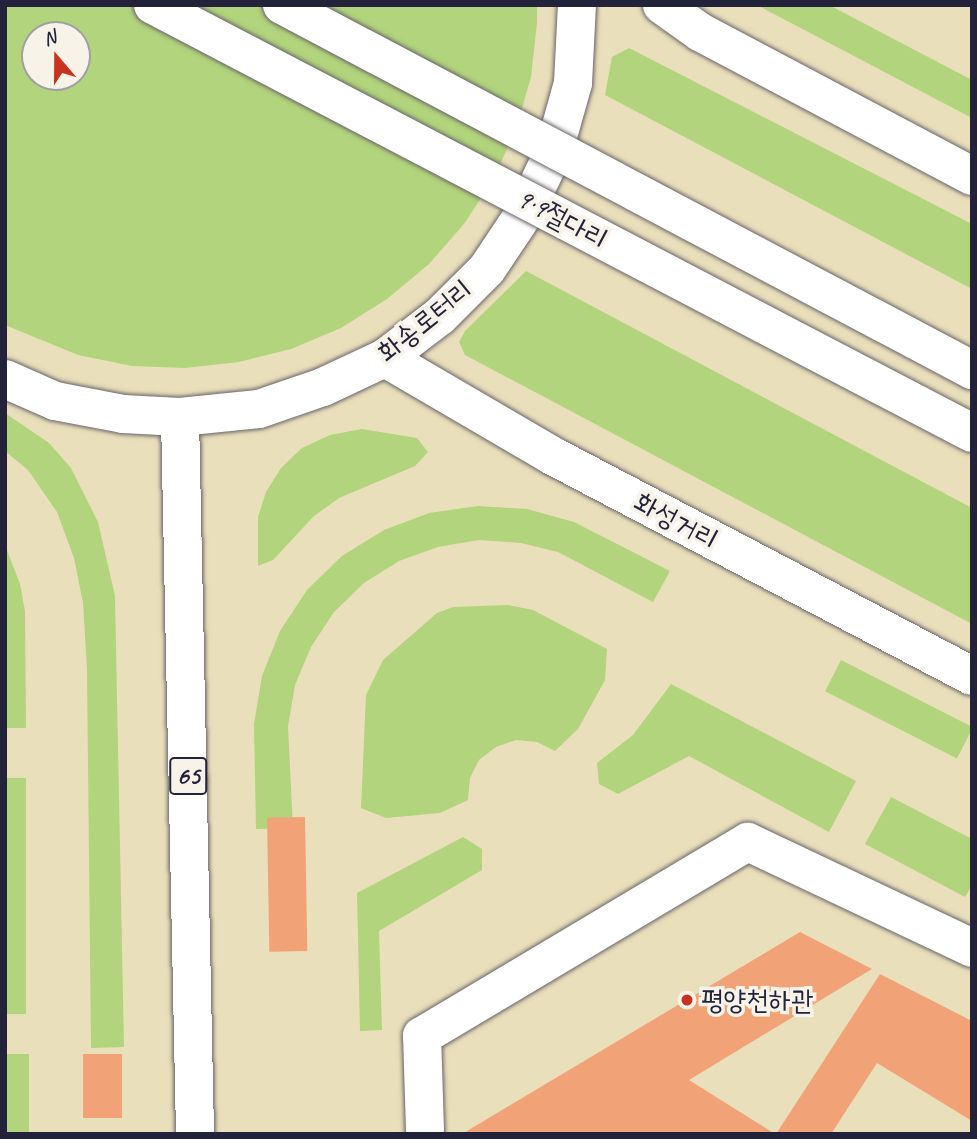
<!DOCTYPE html>
<html>
<head>
<meta charset="utf-8">
<style>
	body { margin:0 }
	#map { position:relative; width:977px; height:1139px; overflow:hidden; background:#eadfbb; font-family:Caveat,"Poor Story",sans-serif }
	div>[style] { position:absolute }
	.green>* { inset:0; background:#b2d47c; transform-origin:0 0 }
	.building>* { inset:0; background:#f1a377; transform-origin:0 0 }
	.roads { filter:drop-shadow(0 0 2px #686468) drop-shadow(0 0 2px #686468) }
	.minor>* { height:38px; margin:-19px; padding:0 19px; transform-origin:19px; border-radius:19px; background:#fff }
	.primary>* { height:38px; margin:-19px; padding:0 19px; transform-origin:19px; border-radius:19px; background:#fff }
	.bridges { filter:drop-shadow(0 0 2px #686468) drop-shadow(0 0 2px #686468) }
	.trunk-bridge>* { height:38px; margin:-19px; padding:0 19px; transform-origin:19px; border-radius:19px; background:#fff }
	.dots>* { width:19px; height:19px; translate:-50% -50%; box-sizing:border-box; border:4px solid #f7f3e8; border-radius:50% }
	span { translate:-50% -50%; white-space:nowrap; text-align:center; line-height:1.15; -webkit-text-stroke:7px #f7f3e8; paint-order:stroke }
	.shield-label span { padding:2px 5px; background:#f7f3e8; border:2px solid; border-radius:5px; -webkit-text-stroke-width:0 }
	.shield-label { font-size:26px; color:#22223b; font-weight:700 }
	.street-label { font-size:28px; color:#22223b }
	.poi-label { font-size:28px; color:#22223b }
	.left { translate:0 -50%; text-align:left }
	.frame { position:absolute; inset:0; border:7px solid #22223b; pointer-events:none }
	.north { position:absolute; left:21px; top:21px; width:70px; height:70px; box-sizing:border-box; background:#f7f3e8; border:2px solid #a29fa3; border-radius:50%; rotate:340deg; font-size:19px; font-weight:700; line-height:28px; text-align:center; color:#22223b }
	.north::after { content:''; display:block; margin:auto; width:24px; height:32px; background:#c8321e; clip-path:polygon(50% 0,100% 100%,50% 72%,0 100%) }
</style>
</head>
<body>
<div id="map">
	<div class="green">
		<div style="clip-path:polygon(evenodd,5px 5px,537px 5px,537px 23px,531px 77px,516px 129px,494px 178px,464px 224px,429px 264px,387px 299px,341px 328px,291px 349px,239px 362px,185px 368px,132px 366px,78px 355px,5px 325px,5px 5px,35px 35px,77px 35px,77px 77px,35px 77px,35px 35px)"></div>
		<div style="clip-path:polygon(757px 5px,829px 5px,972px 80px,972px 118px)"></div>
		<div style="clip-path:polygon(629px 48px,972px 224px,972px 289px,605px 95px,612px 57px)"></div>
		<div style="clip-path:polygon(526px 271px,972px 508px,972px 624px,465px 355px,459px 342px,465px 331px)"></div>
		<div style="clip-path:polygon(5px 413px,49px 443px,71px 468px,98px 522px,115px 596px,124px 1047px,91px 1048px,87px 669px,83px 603px,74px 558px,57px 512px,28px 470px,5px 451px)"></div>
		<div style="clip-path:polygon(362px 429px,417px 438px,428px 452px,415px 466px,339px 498px,314px 516px,273px 560px,258px 566px,258px 517px,266px 492px,281px 468px,302px 448px,330px 435px)"></div>
		<div style="clip-path:polygon(478px 506px,527px 509px,574px 522px,670px 571px,653px 602px,558px 552px,521px 543px,479px 540px,438px 547px,399px 561px,364px 583px,334px 612px,311px 647px,295px 685px,288px 726px,293px 828px,256px 829px,254px 724px,262px 676px,280px 631px,307px 590px,342px 556px,384px 530px,429px 513px)"></div>
		<div style="clip-path:polygon(5px 545px,20px 584px,25px 611px,26px 728px,5px 728px)"></div>
		<div style="clip-path:polygon(508px 605px,533px 610px,607px 649px,605px 680px,578px 729px,555px 751px,537px 742px,516px 740px,496px 747px,479px 760px,470px 778px,468px 800px,440px 813px,386px 818px,361px 808px,366px 695px,383px 660px,437px 613px,453px 607px)"></div>
		<div style="left:841px;top:660px;width:148px;height:35px;rotate:27deg"></div>
		<div style="clip-path:polygon(671px 684px,856px 781px,829px 832px,689px 756px,618px 794px,599px 784px,597px 763px,633px 735px)"></div>
		<div style="left:5px;top:778px;width:21px;height:236px"></div>
		<div style="clip-path:polygon(891px 797px,972px 839px,972px 885px,965px 897px,865px 844px)"></div>
		<div style="clip-path:polygon(463px 837px,482px 849px,482px 870px,379px 931px,382px 1030px,360px 1031px,357px 893px)"></div>
		<div style="left:5px;top:1054px;width:24px;height:80px"></div>
	</div>
	<div class="building">
		<div style="left:305px;top:817px;width:134px;height:38px;rotate:89deg"></div>
		<div style="clip-path:polygon(800px 932px,872px 969px,689px 1080px,775px 1134px,462px 1134px)"></div>
		<div style="clip-path:polygon(880px 974px,972px 1021px,972px 1121px,877px 1063px,831px 1134px,776px 1134px)"></div>
		<div style="left:83px;top:1054px;width:39px;height:64px"></div>
	</div>
	<div class="roads">
		<div class="minor">
			<div style="left:425px;top:1130px;width:94px;rotate:-91.8deg"></div>
			<div style="left:422px;top:1036px;width:379px;rotate:-30.8deg"></div>
			<div style="left:748px;top:842px;width:248px;rotate:25.3deg"></div>
		</div>
		<div class="primary">
			<div style="left:662px;top:5px;width:47px;rotate:35.4deg"></div>
			<div style="left:700px;top:32px;width:308px;rotate:27.9deg"></div>
			<div style="left:385px;top:358px;width:192px;rotate:30.3deg"></div>
			<div style="left:551px;top:455px;width:475px;rotate:27.7deg"></div>
			<div style="left:5px;top:379px;width:55px;rotate:23.7deg"></div>
			<div style="left:55px;top:401px;width:69px;rotate:10.8deg"></div>
			<div style="left:123px;top:414px;width:57px;rotate:3deg"></div>
			<div style="left:180px;top:417px;width:79px;rotate:-5.8deg"></div>
			<div style="left:259px;top:409px;width:68px;rotate:-19deg"></div>
			<div style="left:323px;top:387px;width:68px;rotate:-25.1deg"></div>
			<div style="left:385px;top:358px;width:69px;rotate:-37.4deg"></div>
			<div style="left:440px;top:316px;width:66px;rotate:-45deg"></div>
			<div style="left:487px;top:269px;width:69px;rotate:-56.3deg"></div>
			<div style="left:525px;top:212px;width:68px;rotate:-64.6deg"></div>
			<div style="left:554px;top:151px;width:71px;rotate:-74.4deg"></div>
			<div style="left:573px;top:83px;width:78px;rotate:-87.1deg"></div>
			<div style="left:180px;top:417px;width:717px;rotate:88.8deg"></div>
		</div>
	</div>
	<div class="bridges">
		<div class="trunk-bridge">
			<div style="left:153px;top:5px;width:924px;rotate:27.59deg"></div>
			<div style="left:282px;top:5px;width:781px;rotate:27.88deg"></div>
		</div>
	</div>
	<div class="dots">
		<div style="left:687px;top:1000px;background:#c8321e"></div>
	</div>
	<div class="shield-label">
		<span style="left:188px;top:776px">65</span>
	</div>
	<div class="street-label">
		<span style="left:562px;top:219px;rotate:28deg">9·9절다리</span>
		<span style="left:425px;top:321px;rotate:-39deg">화송로터리</span>
		<span style="left:676px;top:521px;rotate:28deg">화성거리</span>
	</div>
	<div class="poi-label">
		<span class="left" style="left:701px;top:1000px">평양천하관</span>
	</div>
	<div class="frame"></div>
	<div class="north">N</div>
</div>
</body>
</html>
